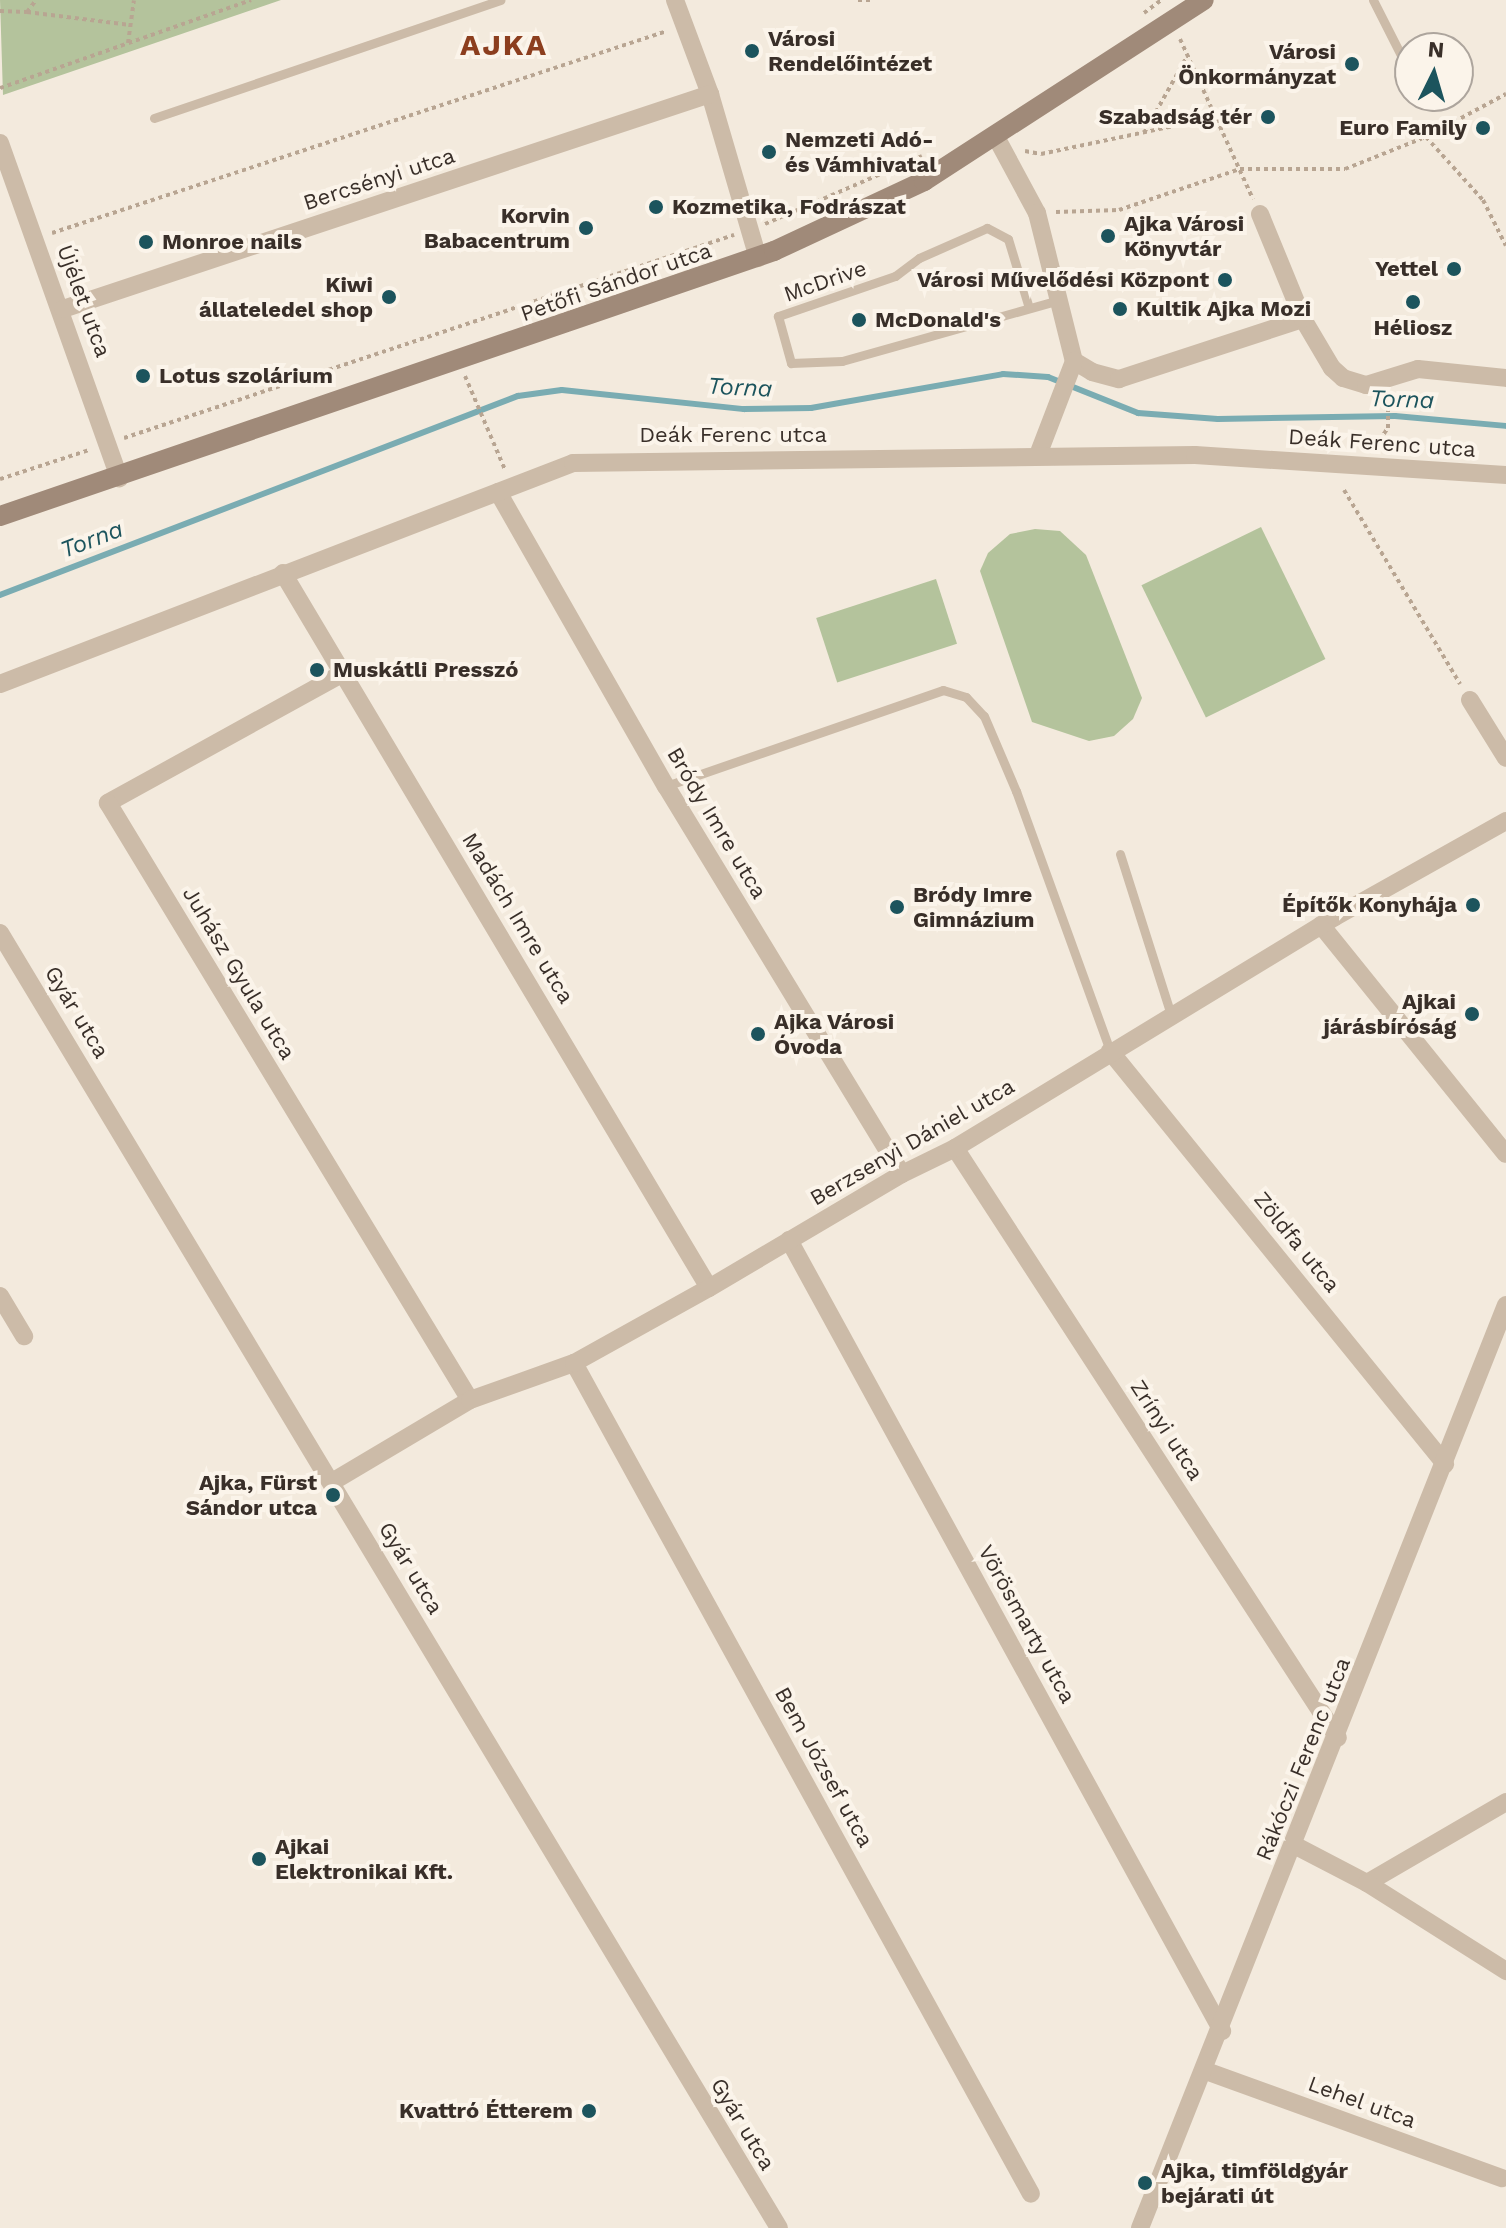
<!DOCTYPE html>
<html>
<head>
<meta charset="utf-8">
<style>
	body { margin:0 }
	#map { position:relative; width:1506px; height:2228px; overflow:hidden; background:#f3eadd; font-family:"Work Sans",sans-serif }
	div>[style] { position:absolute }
	.green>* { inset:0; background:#b4c39c; transform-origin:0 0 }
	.stream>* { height:6px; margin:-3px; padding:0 3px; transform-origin:3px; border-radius:3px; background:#7aacb2 }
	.path>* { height:4px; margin-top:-2px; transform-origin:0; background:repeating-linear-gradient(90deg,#b8a592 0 4px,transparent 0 8px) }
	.service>* { height:9px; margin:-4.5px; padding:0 4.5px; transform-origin:4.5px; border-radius:4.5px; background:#ccbba8 }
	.minor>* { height:18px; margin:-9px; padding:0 9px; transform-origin:9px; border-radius:9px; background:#ccbba8 }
	.secondary>* { height:20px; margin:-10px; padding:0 10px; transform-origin:10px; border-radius:10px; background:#a08a79 }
	.dots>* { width:22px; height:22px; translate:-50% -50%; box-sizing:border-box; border:4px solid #fbf4ea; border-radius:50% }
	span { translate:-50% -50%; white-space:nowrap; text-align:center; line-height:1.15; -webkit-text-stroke:8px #fbf4ea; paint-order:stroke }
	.poi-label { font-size:22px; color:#392f29; font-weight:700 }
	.left { translate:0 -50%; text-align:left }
	.right { translate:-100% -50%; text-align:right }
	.street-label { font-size:22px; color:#392f29 }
	.water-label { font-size:24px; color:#1c545d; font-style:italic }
	.district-label { font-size:30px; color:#8c3e1e; font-weight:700; letter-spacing:2px }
	.north { position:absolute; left:1394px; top:32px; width:80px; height:80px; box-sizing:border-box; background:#fbf4ea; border:2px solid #ada59d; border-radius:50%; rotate:5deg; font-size:22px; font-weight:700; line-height:32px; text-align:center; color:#392f29 }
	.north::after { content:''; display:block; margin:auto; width:28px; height:36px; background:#1c545d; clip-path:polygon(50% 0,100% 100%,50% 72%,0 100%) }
</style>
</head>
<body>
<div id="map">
	<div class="green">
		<div style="clip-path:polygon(0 0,281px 0,3px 95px)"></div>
		<div style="left:1261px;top:527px;width:147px;height:133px;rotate:64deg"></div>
		<div style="clip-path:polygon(1035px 529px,1060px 531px,1086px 555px,1142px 698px,1133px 719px,1114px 736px,1089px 741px,1032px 722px,980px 571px,988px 553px,1010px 534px)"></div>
		<div style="left:936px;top:579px;width:68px;height:126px;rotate:72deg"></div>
	</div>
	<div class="stream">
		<div style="left:0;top:595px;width:555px;rotate:-21.02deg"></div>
		<div style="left:518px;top:396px;width:44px;rotate:-7.8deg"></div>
		<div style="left:562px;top:390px;width:183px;rotate:6deg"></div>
		<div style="left:744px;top:409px;width:67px;rotate:-0.9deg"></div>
		<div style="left:811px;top:408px;width:195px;rotate:-10deg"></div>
		<div style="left:1003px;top:374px;width:45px;rotate:3.8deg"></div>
		<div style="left:1048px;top:377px;width:97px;rotate:21.8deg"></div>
		<div style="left:1138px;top:413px;width:80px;rotate:4.3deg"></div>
		<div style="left:1218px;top:419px;width:177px;rotate:-1deg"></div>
		<div style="left:1395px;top:416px;width:111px;rotate:5.1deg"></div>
	</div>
	<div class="path">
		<div style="left:858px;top:0;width:16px"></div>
		<div style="left:0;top:11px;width:27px;rotate:2deg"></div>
		<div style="left:27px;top:12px;width:15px;rotate:-53deg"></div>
		<div style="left:27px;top:12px;width:104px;rotate:7.2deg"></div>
		<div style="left:1144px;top:13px;width:21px;rotate:-37deg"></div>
		<div style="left:1180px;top:39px;width:176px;rotate:65.5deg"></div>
		<div style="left:128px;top:43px;width:43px;rotate:-82.1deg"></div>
		<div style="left:0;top:88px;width:266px;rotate:-19.3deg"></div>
		<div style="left:1144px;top:133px;width:90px;rotate:-60.6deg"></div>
		<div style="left:1426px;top:137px;width:85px;rotate:47.9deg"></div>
		<div style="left:1483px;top:200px;width:51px;rotate:63.4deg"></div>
		<div style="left:1025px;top:151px;width:16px;rotate:11deg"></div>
		<div style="left:1041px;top:154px;width:180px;rotate:-11.9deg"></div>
		<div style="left:1056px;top:212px;width:63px;rotate:-1.8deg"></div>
		<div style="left:1119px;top:210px;width:128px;rotate:-18.7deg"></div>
		<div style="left:1240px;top:169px;width:105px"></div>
		<div style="left:1345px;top:169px;width:87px;rotate:-21.6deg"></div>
		<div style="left:1426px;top:137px;width:91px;rotate:-28.3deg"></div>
		<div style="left:765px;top:224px;width:171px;rotate:-23.4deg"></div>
		<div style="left:52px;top:233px;width:647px;rotate:-18.18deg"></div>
		<div style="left:465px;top:376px;width:102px;rotate:66.9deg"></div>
		<div style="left:1383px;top:397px;width:8px;rotate:50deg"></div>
		<div style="left:1388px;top:403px;width:11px;rotate:-45deg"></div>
		<div style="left:124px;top:438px;width:643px;rotate:-18.41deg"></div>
		<div style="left:1375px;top:447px;width:23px;rotate:-56deg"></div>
		<div style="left:1388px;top:428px;width:24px;rotate:-90deg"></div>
		<div style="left:0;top:479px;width:94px;rotate:-18deg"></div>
		<div style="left:1344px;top:490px;width:226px;rotate:59.1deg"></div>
	</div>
	<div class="service">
		<div style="left:1373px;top:0;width:82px;rotate:63.1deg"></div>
		<div style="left:154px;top:118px;width:366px;rotate:-18.8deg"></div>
		<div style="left:1029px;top:308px;width:72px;rotate:-106.9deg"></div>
		<div style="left:1008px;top:239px;width:24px;rotate:-152deg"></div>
		<div style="left:987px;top:228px;width:74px;rotate:156.2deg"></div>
		<div style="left:919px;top:258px;width:30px;rotate:143deg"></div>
		<div style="left:895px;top:276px;width:124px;rotate:161.1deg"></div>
		<div style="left:778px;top:316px;width:49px;rotate:74.5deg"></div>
		<div style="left:791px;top:363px;width:51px;rotate:-2.2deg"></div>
		<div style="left:842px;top:361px;width:225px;rotate:-15.7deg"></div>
		<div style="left:666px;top:786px;width:293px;rotate:-19.1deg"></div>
		<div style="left:943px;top:690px;width:24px;rotate:17deg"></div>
		<div style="left:966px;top:697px;width:26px;rotate:47deg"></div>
		<div style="left:984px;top:716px;width:82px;rotate:66.9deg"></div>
		<div style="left:1016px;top:791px;width:276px;rotate:70.1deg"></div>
		<div style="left:1120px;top:854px;width:169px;rotate:72.4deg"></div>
	</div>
	<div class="minor">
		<div style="left:675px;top:0;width:100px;rotate:69.6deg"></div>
		<div style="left:710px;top:94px;width:171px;rotate:73.7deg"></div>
		<div style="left:996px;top:137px;width:86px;rotate:61.7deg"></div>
		<div style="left:1037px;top:213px;width:153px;rotate:76deg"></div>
		<div style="left:1074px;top:361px;width:21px;rotate:31deg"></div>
		<div style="left:1092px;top:372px;width:28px;rotate:15deg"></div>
		<div style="left:1119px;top:379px;width:194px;rotate:-18.1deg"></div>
		<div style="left:1303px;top:319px;width:57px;rotate:59.4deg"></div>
		<div style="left:1332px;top:368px;width:15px;rotate:42deg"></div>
		<div style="left:1343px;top:378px;width:24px;rotate:17deg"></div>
		<div style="left:1366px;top:385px;width:54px;rotate:-17.1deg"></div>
		<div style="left:1418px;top:369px;width:88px;rotate:5.8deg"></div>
		<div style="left:0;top:143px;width:356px;rotate:70.4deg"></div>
		<div style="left:1260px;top:214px;width:113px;rotate:67.7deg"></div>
		<div style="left:63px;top:309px;width:682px;rotate:-18.38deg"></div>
		<div style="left:1038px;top:455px;width:101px;rotate:-69deg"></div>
		<div style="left:498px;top:492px;width:339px;rotate:60.3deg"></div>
		<div style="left:666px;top:786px;width:454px;rotate:58.7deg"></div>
		<div style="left:283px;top:573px;width:832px;rotate:59.21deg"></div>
		<div style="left:345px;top:672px;width:271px;rotate:151.1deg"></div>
		<div style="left:108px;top:803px;width:698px;rotate:58.77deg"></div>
		<div style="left:0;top:684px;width:614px;rotate:-21.09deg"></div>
		<div style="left:573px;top:463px;width:622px;rotate:-0.74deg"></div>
		<div style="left:1195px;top:455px;width:312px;rotate:3.7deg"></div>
		<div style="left:1470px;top:700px;width:68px;rotate:58.2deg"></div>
		<div style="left:1321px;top:925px;width:294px;rotate:51.1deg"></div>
		<div style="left:0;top:933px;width:1511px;rotate:58.97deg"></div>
		<div style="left:1110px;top:1051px;width:532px;rotate:50.95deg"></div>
		<div style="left:955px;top:1148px;width:703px;rotate:57.01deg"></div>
		<div style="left:789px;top:1240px;width:902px;rotate:61.3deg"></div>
		<div style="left:0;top:1296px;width:47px;rotate:59deg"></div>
		<div style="left:574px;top:1363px;width:948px;rotate:61.19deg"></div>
		<div style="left:332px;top:1482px;width:161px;rotate:-30.7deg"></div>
		<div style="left:470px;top:1400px;width:110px;rotate:-19.6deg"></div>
		<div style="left:574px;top:1363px;width:154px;rotate:-29.1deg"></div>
		<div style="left:709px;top:1288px;width:224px;rotate:-30.6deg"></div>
		<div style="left:902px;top:1174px;width:59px;rotate:-26.1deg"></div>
		<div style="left:955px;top:1148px;width:445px;rotate:-31.3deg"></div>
		<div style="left:1335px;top:917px;width:196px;rotate:-29.3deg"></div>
		<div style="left:1294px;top:1845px;width:82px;rotate:27.5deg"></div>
		<div style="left:1367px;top:1883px;width:161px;rotate:-30.2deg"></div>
		<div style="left:1367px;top:1883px;width:165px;rotate:32.3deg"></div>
		<div style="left:1206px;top:2071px;width:315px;rotate:19.9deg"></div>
		<div style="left:1140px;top:2228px;width:993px;rotate:-68.37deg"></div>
	</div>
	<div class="secondary">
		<div style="left:0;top:516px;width:818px;rotate:-18.9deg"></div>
		<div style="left:774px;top:251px;width:166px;rotate:-25deg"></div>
		<div style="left:924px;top:181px;width:333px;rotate:-32.9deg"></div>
	</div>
	<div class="dots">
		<div style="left:752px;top:51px;background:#1c545d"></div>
		<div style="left:1352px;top:64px;background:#1c545d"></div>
		<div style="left:1268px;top:117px;background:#1c545d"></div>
		<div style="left:1483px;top:128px;background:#1c545d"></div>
		<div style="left:769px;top:152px;background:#1c545d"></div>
		<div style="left:656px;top:207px;background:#1c545d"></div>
		<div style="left:586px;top:228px;background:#1c545d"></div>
		<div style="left:1108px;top:236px;background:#1c545d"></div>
		<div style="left:146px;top:242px;background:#1c545d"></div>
		<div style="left:1454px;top:269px;background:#1c545d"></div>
		<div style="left:1225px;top:280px;background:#1c545d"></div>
		<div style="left:389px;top:297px;background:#1c545d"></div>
		<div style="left:1413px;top:302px;background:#1c545d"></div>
		<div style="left:1120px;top:309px;background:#1c545d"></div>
		<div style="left:859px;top:320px;background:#1c545d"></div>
		<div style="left:143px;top:376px;background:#1c545d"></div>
		<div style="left:317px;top:670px;background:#1c545d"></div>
		<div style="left:1473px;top:905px;background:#1c545d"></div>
		<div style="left:897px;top:907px;background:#1c545d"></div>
		<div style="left:1472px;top:1014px;background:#1c545d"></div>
		<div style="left:758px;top:1034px;background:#1c545d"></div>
		<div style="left:333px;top:1495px;background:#1c545d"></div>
		<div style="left:259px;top:1859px;background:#1c545d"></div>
		<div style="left:589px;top:2111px;background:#1c545d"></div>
		<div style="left:1145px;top:2183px;background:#1c545d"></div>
	</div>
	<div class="poi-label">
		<span class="left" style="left:768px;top:51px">Városi<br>Rendelőintézet</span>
		<span class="right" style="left:1336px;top:64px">Városi<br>Önkormányzat</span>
		<span class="right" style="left:1252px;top:117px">Szabadság tér</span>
		<span class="right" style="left:1467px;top:128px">Euro Family</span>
		<span class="left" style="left:785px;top:152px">Nemzeti Adó-<br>és Vámhivatal</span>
		<span class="left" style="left:672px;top:207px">Kozmetika, Fodrászat</span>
		<span class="right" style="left:570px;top:228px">Korvin<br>Babacentrum</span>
		<span class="left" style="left:1124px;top:236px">Ajka Városi<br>Könyvtár</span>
		<span class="left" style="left:162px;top:242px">Monroe nails</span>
		<span class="right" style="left:1438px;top:269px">Yettel</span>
		<span class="right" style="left:1209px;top:280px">Városi Művelődési Központ</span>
		<span class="right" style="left:373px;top:297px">Kiwi<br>állateledel shop</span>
		<span class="left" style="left:1136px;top:309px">Kultik Ajka Mozi</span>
		<span class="left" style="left:875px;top:320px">McDonald's</span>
		<span style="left:1413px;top:328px">Héliosz</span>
		<span class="left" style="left:159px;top:376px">Lotus szolárium</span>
		<span class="left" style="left:333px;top:670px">Muskátli Presszó</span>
		<span class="left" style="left:913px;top:907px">Bródy Imre<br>Gimnázium</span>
		<span class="right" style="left:1457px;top:905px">Építők Konyhája</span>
		<span class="right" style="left:1456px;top:1014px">Ajkai<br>járásbíróság</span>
		<span class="left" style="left:774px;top:1034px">Ajka Városi<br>Óvoda</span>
		<span class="right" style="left:317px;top:1495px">Ajka, Fürst<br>Sándor utca</span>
		<span class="left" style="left:275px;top:1859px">Ajkai<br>Elektronikai Kft.</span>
		<span class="right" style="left:573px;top:2111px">Kvattró Étterem</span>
		<span class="left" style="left:1161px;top:2183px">Ajka, timföldgyár<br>bejárati út</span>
	</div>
	<div class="street-label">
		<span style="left:379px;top:179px;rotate:-18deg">Bercsényi utca</span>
		<span style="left:825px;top:281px;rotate:-19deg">McDrive</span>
		<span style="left:616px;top:282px;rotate:-19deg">Petőfi Sándor utca</span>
		<span style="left:84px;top:301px;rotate:70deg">Újélet utca</span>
		<span style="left:733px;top:435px">Deák Ferenc utca</span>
		<span style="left:1382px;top:443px;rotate:4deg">Deák Ferenc utca</span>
		<span style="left:717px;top:823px;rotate:59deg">Bródy Imre utca</span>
		<span style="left:518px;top:918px;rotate:59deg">Madách Imre utca</span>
		<span style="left:239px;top:973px;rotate:59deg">Juhász Gyula utca</span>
		<span style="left:77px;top:1012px;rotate:59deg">Gyár utca</span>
		<span style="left:912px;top:1142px;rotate:-30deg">Berzsenyi Dániel utca</span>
		<span style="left:1297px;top:1242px;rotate:51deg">Zöldfa utca</span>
		<span style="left:1167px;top:1430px;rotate:57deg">Zrínyi utca</span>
		<span style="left:411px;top:1568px;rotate:59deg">Gyár utca</span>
		<span style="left:1027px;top:1624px;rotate:61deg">Vörösmarty utca</span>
		<span style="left:1303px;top:1759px;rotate:-68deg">Rákóczi Ferenc utca</span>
		<span style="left:824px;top:1767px;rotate:61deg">Bem József utca</span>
		<span style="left:1362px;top:2102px;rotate:20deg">Lehel utca</span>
		<span style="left:743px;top:2124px;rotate:59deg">Gyár utca</span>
	</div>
	<div class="water-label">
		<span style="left:740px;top:388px;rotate:3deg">Torna</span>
		<span style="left:1402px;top:400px;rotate:2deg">Torna</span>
		<span style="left:92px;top:540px;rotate:-21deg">Torna</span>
	</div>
	<div class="district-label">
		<span style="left:504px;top:45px">AJKA</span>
	</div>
	<div class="north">N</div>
</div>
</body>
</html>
